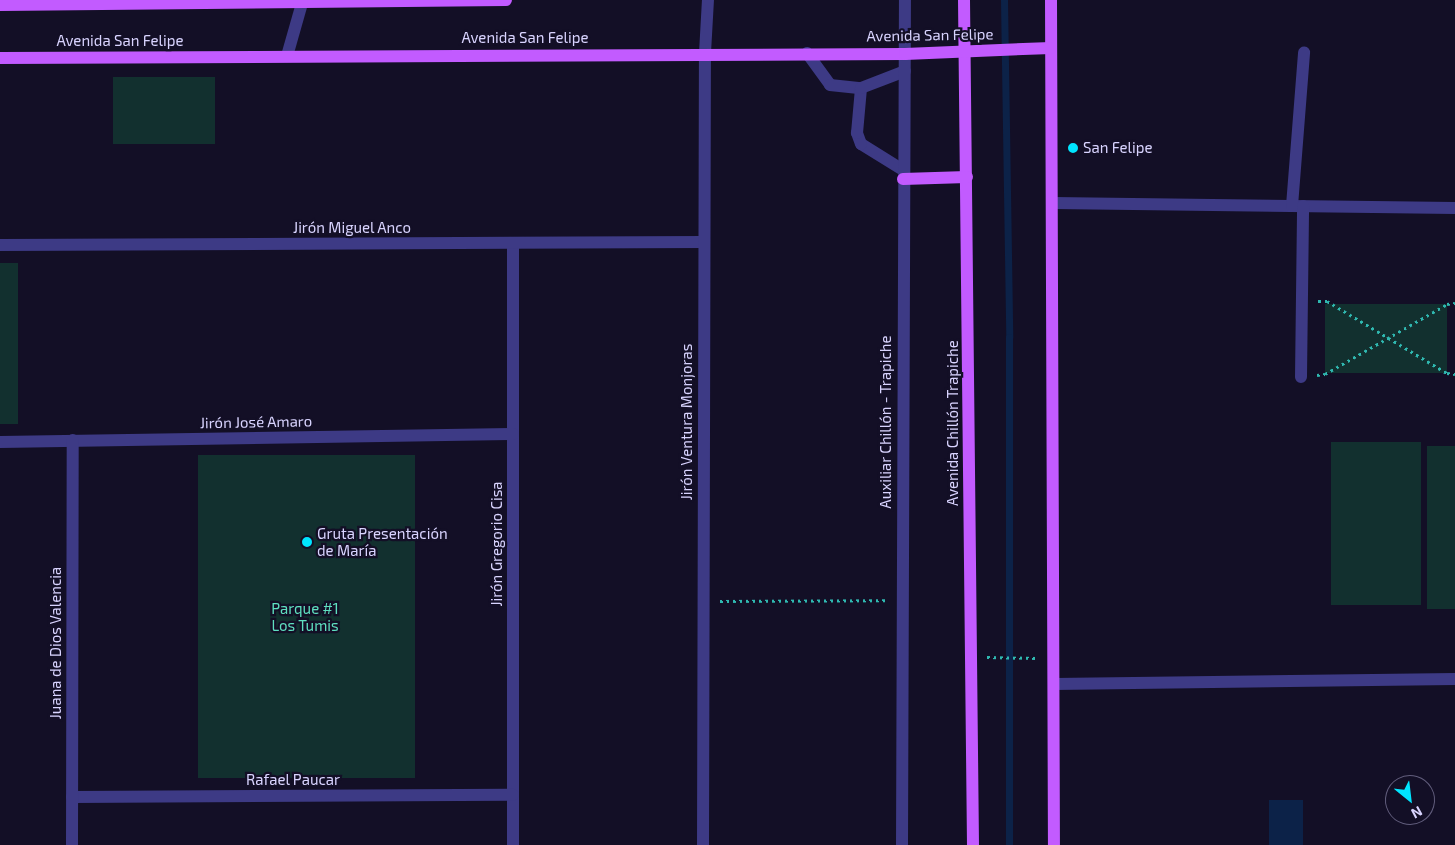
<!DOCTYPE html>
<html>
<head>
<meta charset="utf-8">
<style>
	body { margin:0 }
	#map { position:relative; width:1455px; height:845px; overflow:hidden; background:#130f26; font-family:"Exo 2",sans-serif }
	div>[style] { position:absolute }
	.green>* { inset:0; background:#12302f; transform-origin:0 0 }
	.water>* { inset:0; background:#0c2248; transform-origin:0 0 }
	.stream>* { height:7px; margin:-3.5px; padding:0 3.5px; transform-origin:3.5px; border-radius:3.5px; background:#0c2248 }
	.path>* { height:3px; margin-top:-1.5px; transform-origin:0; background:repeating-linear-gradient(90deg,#2fb8b0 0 2.5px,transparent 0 6.5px) }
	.minor>* { height:12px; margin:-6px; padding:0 6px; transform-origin:6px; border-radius:6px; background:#3d3a85 }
	.major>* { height:12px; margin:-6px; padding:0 6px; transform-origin:6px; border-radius:6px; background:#c25bff }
	.dots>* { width:14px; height:14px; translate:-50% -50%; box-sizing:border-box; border:2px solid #130f26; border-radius:50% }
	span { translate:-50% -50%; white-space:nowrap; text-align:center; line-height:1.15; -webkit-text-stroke:4.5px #130f26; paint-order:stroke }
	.street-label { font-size:15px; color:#d9d4ff }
	.poi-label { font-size:15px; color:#d9d4ff }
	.left { translate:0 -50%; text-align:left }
	.park-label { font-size:15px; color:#5fe0c0 }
	.north { position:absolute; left:1385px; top:775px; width:50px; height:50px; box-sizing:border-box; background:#130f26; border:1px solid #625e7d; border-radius:50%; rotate:151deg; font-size:14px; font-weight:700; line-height:20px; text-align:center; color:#d9d4ff }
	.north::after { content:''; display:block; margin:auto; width:18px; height:22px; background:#00e5ff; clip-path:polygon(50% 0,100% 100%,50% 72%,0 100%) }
</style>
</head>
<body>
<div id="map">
	<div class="green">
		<div style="left:113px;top:77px;width:102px;height:67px"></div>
		<div style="left:0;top:263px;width:18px;height:161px"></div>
		<div style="left:1447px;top:304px;width:69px;height:122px;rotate:90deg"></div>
		<div style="left:1331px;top:442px;width:90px;height:163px"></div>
		<div style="left:1455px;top:446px;width:163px;height:28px;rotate:90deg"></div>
		<div style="left:198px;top:455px;width:217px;height:323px"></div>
	</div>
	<div class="water">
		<div style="left:1269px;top:800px;width:34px;height:45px"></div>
	</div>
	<div class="stream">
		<div style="left:1004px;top:0;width:337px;rotate:89.1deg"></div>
		<div style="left:1009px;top:337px;width:508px;rotate:90deg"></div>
	</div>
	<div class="path">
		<div style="left:1318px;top:301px;width:9px"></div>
		<div style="left:1327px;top:301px;width:140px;rotate:31deg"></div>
		<div style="left:1447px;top:373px;width:8px;rotate:7deg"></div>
		<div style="left:1317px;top:375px;width:8px;rotate:-7deg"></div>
		<div style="left:1325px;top:374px;width:141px;rotate:-29.8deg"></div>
		<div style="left:1447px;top:304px;width:8px;rotate:-7deg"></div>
		<div style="left:720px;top:601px;width:167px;rotate:-0.3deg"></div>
		<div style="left:987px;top:657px;width:49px;rotate:1.2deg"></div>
	</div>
	<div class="minor">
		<div style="left:807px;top:53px;width:39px;rotate:54deg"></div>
		<div style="left:830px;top:85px;width:31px;rotate:6deg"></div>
		<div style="left:287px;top:56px;width:58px;rotate:-74.1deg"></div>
		<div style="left:903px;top:170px;width:49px;rotate:-148.2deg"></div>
		<div style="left:861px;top:144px;width:12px;rotate:-110deg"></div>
		<div style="left:857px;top:133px;width:45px;rotate:-84.9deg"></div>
		<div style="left:861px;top:88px;width:47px;rotate:-21.1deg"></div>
		<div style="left:1053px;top:203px;width:402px;rotate:0.7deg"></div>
		<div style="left:1292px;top:206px;width:154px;rotate:-85.5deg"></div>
		<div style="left:513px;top:243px;width:602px;rotate:90deg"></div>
		<div style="left:0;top:245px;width:704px;rotate:-0.24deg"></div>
		<div style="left:1301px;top:377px;width:171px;rotate:-89.3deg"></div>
		<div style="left:0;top:442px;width:513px;rotate:-0.89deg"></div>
		<div style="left:1054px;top:684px;width:401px;rotate:-0.7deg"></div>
		<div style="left:72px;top:797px;width:441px;rotate:-0.3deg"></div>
		<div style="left:72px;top:845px;width:405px;rotate:-89.9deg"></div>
		<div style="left:703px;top:845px;width:792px;rotate:-89.86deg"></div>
		<div style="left:705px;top:53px;width:53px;rotate:-86.8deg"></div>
		<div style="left:902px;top:845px;width:845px;rotate:-89.8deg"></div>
	</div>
	<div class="major">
		<div style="left:964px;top:0;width:845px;rotate:89.39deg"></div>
		<div style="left:1051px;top:0;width:845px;rotate:89.8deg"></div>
		<div style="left:0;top:5px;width:506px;rotate:-0.57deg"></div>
		<div style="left:0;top:58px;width:905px;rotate:-0.25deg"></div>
		<div style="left:905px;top:54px;width:146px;rotate:-2.4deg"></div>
		<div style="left:903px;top:179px;width:64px;rotate:-1.8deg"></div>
	</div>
	<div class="dots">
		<div style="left:1073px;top:148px;background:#00e5ff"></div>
		<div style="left:307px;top:542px;background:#00e5ff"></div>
	</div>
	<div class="street-label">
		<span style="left:930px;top:35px;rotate:-1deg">Avenida San Felipe</span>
		<span style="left:525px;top:38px">Avenida San Felipe</span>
		<span style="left:120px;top:41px">Avenida San Felipe</span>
		<span style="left:352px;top:228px">Jirón Miguel Anco</span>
		<span style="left:256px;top:422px;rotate:-1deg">Jirón José Amaro</span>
		<span style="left:687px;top:422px;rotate:-90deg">Jirón Ventura Monjoras</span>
		<span style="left:886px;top:422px;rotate:-90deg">Auxiliar Chillón - Trapiche</span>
		<span style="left:953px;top:423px;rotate:-90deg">Avenida Chillón Trapiche</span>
		<span style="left:497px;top:544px;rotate:-90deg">Jirón Gregorio Cisa</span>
		<span style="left:56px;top:643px;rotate:-90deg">Juana de Dios Valencia</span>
		<span style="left:293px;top:780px">Rafael Paucar</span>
	</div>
	<div class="poi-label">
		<span class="left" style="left:1083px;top:148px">San Felipe</span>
		<span class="left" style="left:317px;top:542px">Gruta Presentación<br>de María</span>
	</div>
	<div class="park-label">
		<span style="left:305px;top:617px">Parque #1<br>Los Tumis</span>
	</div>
	<div class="north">N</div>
</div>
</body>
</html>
